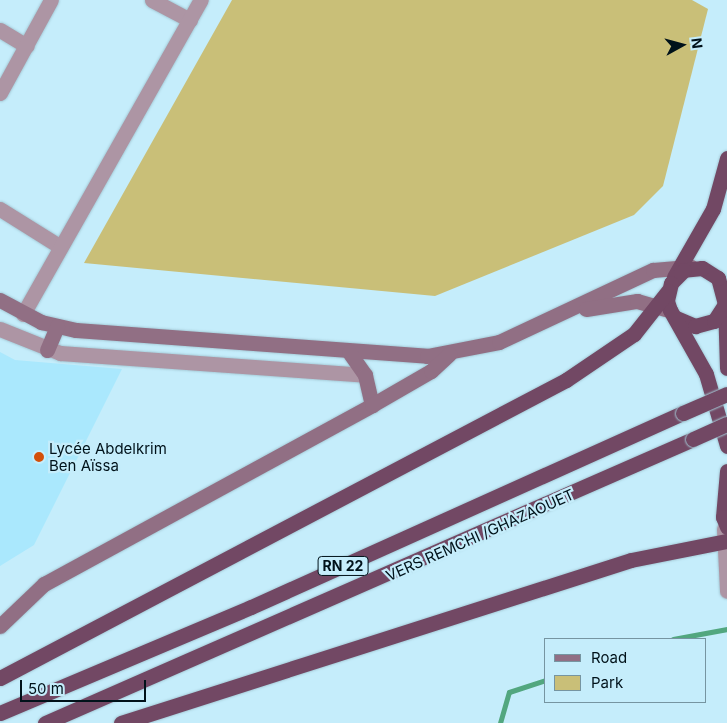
<!DOCTYPE html>
<html>
<head>
<meta charset="utf-8">
<style>
	body { margin:0 }
	#map { position:relative; width:727px; height:723px; overflow:hidden; background:#c5edfb; font-family:Inter,sans-serif }
	div>[style] { position:absolute }
	.built>* { inset:0; background:#aae8fd }
	.green>* { inset:0; background:#c9bf78 }
	.stream>* { height:5px; margin:-2.5px; padding:0 2.5px; transform-origin:2.5px; border-radius:2.5px; background:#52a77f }
	.roads { filter:drop-shadow(0 0 1px #a5cad7) drop-shadow(0 0 1px #a5cad7) }
	.minor>* { height:15px; margin:-7.5px; padding:0 7.5px; transform-origin:7.5px; border-radius:7.5px; background:#ad95a4 }
	.secondary>* { height:15px; margin:-7.5px; padding:0 7.5px; transform-origin:7.5px; border-radius:7.5px; background:#916f84 }
	.trunk>* { height:15px; margin:-7.5px; padding:0 7.5px; transform-origin:7.5px; border-radius:7.5px; background:#724864 }
	.bridges { filter:drop-shadow(0 0 1px #a5cad7) drop-shadow(0 0 1px #a5cad7) }
	.trunk-bridge>* { height:15px; margin:-7.5px; padding:0 7.5px; transform-origin:7.5px; border-radius:7.5px; background:#724864 }
	.dots>* { width:14px; height:14px; translate:-50% -50%; box-sizing:border-box; border:2px solid #c5edfb; border-radius:50% }
	span { translate:-50% -50%; white-space:nowrap; text-align:center; line-height:1.15; -webkit-text-stroke:4.5px #c5edfb; paint-order:stroke }
	.shield-label span { padding:1px 4px; background:#c5edfb; border:1px solid; border-radius:4px; -webkit-text-stroke-width:0 }
	.shield-label { font-size:14px; color:#00121a; font-weight:700 }
	.poi-label { font-size:15px; color:#00121a }
	.left { translate:0 -50%; text-align:left }
	.street-label { font-size:15px; color:#00121a }
	.legend { position:absolute; left:544px; top:638px; width:162px; height:65px; box-sizing:border-box; background:#c5edfb; border:1px solid #7695a1; margin:0; padding:6px 9px; list-style:none; font-size:15px; color:#00121a }
	.legend li { display:flex; align-items:center; gap:10px; height:25px }
	.legend b { width:25px; border:1px solid #7695a1 }
	.north { position:absolute; left:657px; top:20px; width:50px; height:50px; -webkit-text-stroke:4px #c5edfb; paint-order:stroke; rotate:83deg; font-size:14px; font-weight:700; line-height:20px; text-align:center; color:#00121a }
	.north::after { content:''; display:block; margin:auto; width:18px; height:22px; background:#00121a; clip-path:polygon(50% 0,100% 100%,50% 72%,0 100%) }
	.scale { position:absolute; left:20px; top:680px; width:126px; height:22px; box-sizing:border-box; border:2px solid #00121a; border-top:0; padding-left:6px; font-size:15px; line-height:18px; white-space:nowrap; color:#00121a; -webkit-text-stroke:4px #c5edfb; paint-order:stroke }
</style>
</head>
<body>
<div id="map">
	<div class="built">
		<div style="clip-path:polygon(0 352px,15px 360px,122px 369px,34px 545px,0 566px)"></div>
	</div>
	<div class="green">
		<div style="clip-path:polygon(232px 0,692px 0,708px 9px,663px 186px,634px 215px,435px 296px,84px 263px)"></div>
	</div>
	<div class="stream">
		<div style="left:673px;top:639px;width:55px;rotate:-10.5deg"></div>
		<div style="left:500px;top:723px;width:32px;rotate:-74deg"></div>
		<div style="left:509px;top:692px;width:39px;rotate:-18deg"></div>
	</div>
	<div class="roads">
		<div class="minor">
			<div style="left:152px;top:0;width:43px;rotate:27.8deg"></div>
			<div style="left:0;top:30px;width:31px;rotate:31deg"></div>
			<div style="left:0;top:93px;width:106px;rotate:-61.3deg"></div>
			<div style="left:0;top:209px;width:70px;rotate:32.1deg"></div>
			<div style="left:23px;top:314px;width:361px;rotate:-60.5deg"></div>
			<div style="left:0;top:329px;width:65px;rotate:21.8deg"></div>
			<div style="left:60px;top:353px;width:306px;rotate:4.1deg"></div>
			<div style="left:724px;top:529px;width:62px;rotate:87.2deg"></div>
		</div>
		<div class="secondary">
			<div style="left:0;top:300px;width:47px;rotate:28.2deg"></div>
			<div style="left:41px;top:322px;width:36px;rotate:13deg"></div>
			<div style="left:76px;top:330px;width:352px;rotate:4.2deg"></div>
			<div style="left:427px;top:356px;width:73px;rotate:-11deg"></div>
			<div style="left:499px;top:342px;width:170px;rotate:-25.1deg"></div>
			<div style="left:653px;top:270px;width:38px;rotate:-5deg"></div>
			<div style="left:586px;top:309px;width:52px;rotate:-8.9deg"></div>
			<div style="left:637px;top:301px;width:33px;rotate:16deg"></div>
			<div style="left:47px;top:350px;width:26px;rotate:-67deg"></div>
			<div style="left:349px;top:352px;width:28px;rotate:55deg"></div>
			<div style="left:365px;top:375px;width:31px;rotate:77deg"></div>
			<div style="left:0;top:626px;width:61px;rotate:-43.7deg"></div>
			<div style="left:44px;top:584px;width:374px;rotate:-28.6deg"></div>
			<div style="left:372px;top:405px;width:68px;rotate:-30deg"></div>
			<div style="left:431px;top:371px;width:25px;rotate:-43deg"></div>
		</div>
		<div class="trunk">
			<div style="left:674px;top:277px;width:78px;rotate:-60.2deg"></div>
			<div style="left:713px;top:209px;width:53px;rotate:-74.6deg"></div>
			<div style="left:725px;top:304px;width:64px;rotate:88.2deg"></div>
			<div style="left:676px;top:318px;width:21px;rotate:23deg"></div>
			<div style="left:695px;top:326px;width:20px;rotate:-15deg"></div>
			<div style="left:714px;top:321px;width:20px;rotate:-57deg"></div>
			<div style="left:725px;top:304px;width:27px;rotate:-105deg"></div>
			<div style="left:718px;top:278px;width:19px;rotate:-148deg"></div>
			<div style="left:702px;top:268px;width:18px;rotate:174deg"></div>
			<div style="left:684px;top:270px;width:18px;rotate:135deg"></div>
			<div style="left:671px;top:283px;width:18px;rotate:103deg"></div>
			<div style="left:667px;top:301px;width:9px;rotate:72deg"></div>
			<div style="left:670px;top:310px;width:73px;rotate:60.6deg"></div>
			<div style="left:706px;top:374px;width:75px;rotate:73.7deg"></div>
			<div style="left:727px;top:471px;width:46px;rotate:95deg"></div>
			<div style="left:723px;top:517px;width:11px;rotate:68deg"></div>
			<div style="left:0;top:678px;width:640px;rotate:-27.77deg"></div>
			<div style="left:566px;top:380px;width:82px;rotate:-34.1deg"></div>
			<div style="left:634px;top:334px;width:55px;rotate:-51.7deg"></div>
			<div style="left:0;top:713px;width:272px;rotate:-22.9deg"></div>
			<div style="left:251px;top:607px;width:474px;rotate:-24.2deg"></div>
			<div style="left:45px;top:723px;width:708px;rotate:-23.67deg"></div>
			<div style="left:121px;top:723px;width:535px;rotate:-17.72deg"></div>
			<div style="left:631px;top:560px;width:98px;rotate:-11.2deg"></div>
		</div>
	</div>
	<div class="bridges">
		<div class="trunk-bridge">
			<div style="left:683px;top:413px;width:48px;rotate:-23.4deg"></div>
			<div style="left:693px;top:439px;width:37px;rotate:-24deg"></div>
		</div>
	</div>
	<div class="dots">
		<div style="left:39px;top:457px;background:#d34f09"></div>
	</div>
	<div class="shield-label">
		<span style="left:343px;top:566px">RN 22</span>
	</div>
	<div class="poi-label">
		<span class="left" style="left:49px;top:457px">Lycée Abdelkrim<br>Ben Aïssa</span>
	</div>
	<div class="street-label">
		<span style="left:480px;top:535px;rotate:-24deg">VERS REMCHI /GHAZAOUET</span>
	</div>
	<ul class="legend">
	<li><b style="height:6px;background:#916f84"></b>Road</li>
	<li><b style="height:14px;background:#c9bf78"></b>Park</li>
	</ul>
	<div class="north">N</div>
	<div class="scale">50 m</div>
</div>
</body>
</html>
